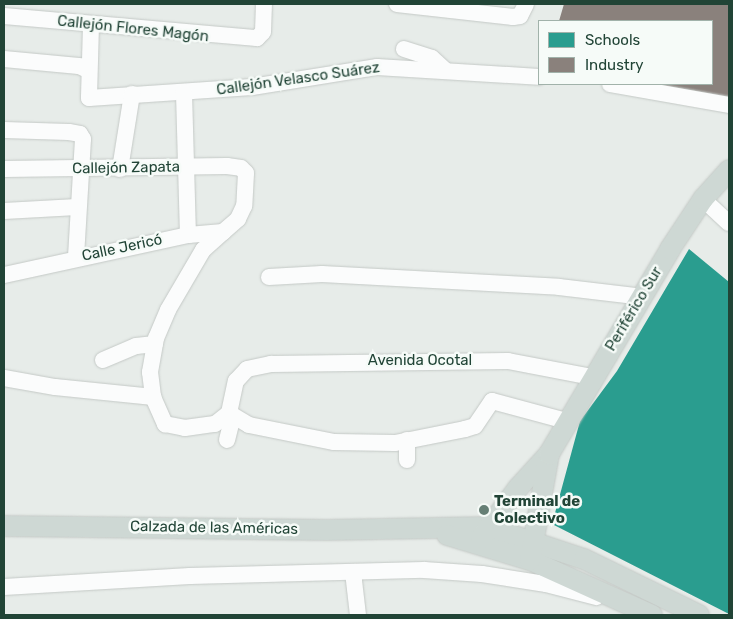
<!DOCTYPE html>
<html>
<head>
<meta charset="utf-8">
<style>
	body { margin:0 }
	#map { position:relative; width:733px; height:619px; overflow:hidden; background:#e7ece9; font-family:Rubik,sans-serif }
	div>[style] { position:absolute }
	.schools>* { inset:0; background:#2a9d8f }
	.industry>* { inset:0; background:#8a817c }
	.roads { filter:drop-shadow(0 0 1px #c4c9c6) drop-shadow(0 0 1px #c4c9c6) }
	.minor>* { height:16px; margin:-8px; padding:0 8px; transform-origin:8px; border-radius:8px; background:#fbfcfc }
	.major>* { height:20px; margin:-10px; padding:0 10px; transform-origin:10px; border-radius:10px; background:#ced8d4 }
	.dots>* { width:14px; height:14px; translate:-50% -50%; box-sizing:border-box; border:2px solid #f6fbf8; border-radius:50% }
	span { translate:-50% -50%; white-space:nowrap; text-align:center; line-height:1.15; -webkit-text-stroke:5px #f6fbf8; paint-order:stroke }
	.street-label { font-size:15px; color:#214436 }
	.poi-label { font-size:15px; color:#214436; font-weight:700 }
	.left { translate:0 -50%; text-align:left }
	.frame { position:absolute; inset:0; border:5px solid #214436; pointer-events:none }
	.legend { position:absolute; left:538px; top:20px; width:175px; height:65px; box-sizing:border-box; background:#f6fbf8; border:1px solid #a1b2aa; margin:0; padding:6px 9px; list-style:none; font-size:15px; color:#214436 }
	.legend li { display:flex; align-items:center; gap:10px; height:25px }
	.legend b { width:25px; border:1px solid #a1b2aa }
</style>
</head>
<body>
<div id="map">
	<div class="schools">
		<div style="clip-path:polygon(689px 249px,729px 282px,729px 614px,552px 524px,580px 421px,617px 371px)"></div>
	</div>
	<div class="industry">
		<div style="clip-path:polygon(564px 4px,729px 4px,729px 98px,645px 84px,712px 84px,712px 21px,559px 21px)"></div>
	</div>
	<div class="roads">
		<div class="minor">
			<div style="left:397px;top:4px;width:117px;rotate:6.4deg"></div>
			<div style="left:513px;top:17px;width:7px;rotate:-8deg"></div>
			<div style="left:520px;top:16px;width:13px;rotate:-63deg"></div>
			<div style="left:4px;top:16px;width:254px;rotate:5deg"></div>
			<div style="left:257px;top:38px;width:8px;rotate:-45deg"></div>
			<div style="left:263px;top:32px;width:28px;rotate:-88deg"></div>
			<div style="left:91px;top:25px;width:73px;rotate:91.6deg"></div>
			<div style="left:89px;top:98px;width:163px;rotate:-3.9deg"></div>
			<div style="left:252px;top:87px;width:127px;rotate:-9.1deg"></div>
			<div style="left:377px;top:67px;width:162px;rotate:3.5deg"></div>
			<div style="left:404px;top:49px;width:29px;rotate:18deg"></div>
			<div style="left:432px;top:58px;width:19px;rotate:43deg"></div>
			<div style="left:4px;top:59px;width:75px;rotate:5.3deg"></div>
			<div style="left:79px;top:66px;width:10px;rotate:24deg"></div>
			<div style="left:610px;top:84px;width:121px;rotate:10deg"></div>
			<div style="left:184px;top:93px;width:142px;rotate:88.4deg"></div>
			<div style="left:4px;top:130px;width:65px;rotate:1.8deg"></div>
			<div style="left:69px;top:132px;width:11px;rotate:10deg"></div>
			<div style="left:80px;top:134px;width:6px;rotate:59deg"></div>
			<div style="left:83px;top:139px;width:118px;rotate:93.4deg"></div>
			<div style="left:4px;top:169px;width:223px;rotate:-0.8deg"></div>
			<div style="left:227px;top:166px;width:14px;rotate:8deg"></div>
			<div style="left:241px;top:168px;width:7px;rotate:45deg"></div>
			<div style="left:246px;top:173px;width:33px;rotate:93deg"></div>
			<div style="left:244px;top:206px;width:14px;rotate:115deg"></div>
			<div style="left:238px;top:219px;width:20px;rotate:139deg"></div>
			<div style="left:223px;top:232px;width:35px;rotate:175deg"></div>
			<div style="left:188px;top:235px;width:188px;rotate:167.7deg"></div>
			<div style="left:120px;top:169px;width:76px;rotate:-80.9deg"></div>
			<div style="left:703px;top:199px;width:35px;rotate:43deg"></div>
			<div style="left:4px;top:211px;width:73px;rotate:-3.1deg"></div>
			<div style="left:223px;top:232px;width:27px;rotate:138deg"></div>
			<div style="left:203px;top:250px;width:69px;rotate:120.3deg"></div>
			<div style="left:168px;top:310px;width:30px;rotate:113deg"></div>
			<div style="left:156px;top:338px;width:35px;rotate:100deg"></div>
			<div style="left:150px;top:372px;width:25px;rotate:83deg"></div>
			<div style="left:153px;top:397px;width:30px;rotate:66deg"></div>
			<div style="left:165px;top:424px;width:20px;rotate:11deg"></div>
			<div style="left:185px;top:428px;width:30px;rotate:-8deg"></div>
			<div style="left:215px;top:424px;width:18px;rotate:-38deg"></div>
			<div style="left:269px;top:277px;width:53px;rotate:-3.2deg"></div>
			<div style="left:322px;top:274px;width:237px;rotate:3.1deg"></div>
			<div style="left:559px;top:287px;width:85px;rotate:6.8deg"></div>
			<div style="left:103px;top:360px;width:36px;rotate:-23deg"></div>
			<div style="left:136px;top:346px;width:19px;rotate:-6deg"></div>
			<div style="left:4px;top:378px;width:52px;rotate:10deg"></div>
			<div style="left:55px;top:387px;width:99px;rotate:5.8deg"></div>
			<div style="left:229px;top:413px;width:33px;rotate:-78deg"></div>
			<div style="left:236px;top:381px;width:16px;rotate:-47deg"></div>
			<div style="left:247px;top:369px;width:25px;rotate:-12deg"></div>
			<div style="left:271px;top:364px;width:237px;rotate:-0.7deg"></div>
			<div style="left:508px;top:361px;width:86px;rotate:10.8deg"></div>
			<div style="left:229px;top:413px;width:23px;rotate:31deg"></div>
			<div style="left:249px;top:425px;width:87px;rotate:11.3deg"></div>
			<div style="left:334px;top:442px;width:61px;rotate:0.9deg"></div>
			<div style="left:395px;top:443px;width:71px;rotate:-11.3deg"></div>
			<div style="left:465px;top:429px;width:10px;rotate:-17deg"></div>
			<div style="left:475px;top:426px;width:30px;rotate:-56deg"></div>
			<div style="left:492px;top:401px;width:77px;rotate:15.1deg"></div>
			<div style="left:227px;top:440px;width:25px;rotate:-76deg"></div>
			<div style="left:407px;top:460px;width:20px;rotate:-90deg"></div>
			<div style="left:353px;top:572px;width:43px;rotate:83.4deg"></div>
			<div style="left:4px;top:587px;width:186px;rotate:-3.4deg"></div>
			<div style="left:190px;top:576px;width:234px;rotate:-1.5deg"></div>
			<div style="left:424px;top:570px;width:58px;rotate:3.9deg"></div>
			<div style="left:482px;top:574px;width:65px;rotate:8.9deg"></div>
			<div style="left:546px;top:584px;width:52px;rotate:14.6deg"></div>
		</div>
		<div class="major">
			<div style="left:4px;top:526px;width:323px;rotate:0.7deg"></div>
			<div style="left:327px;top:530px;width:160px;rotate:-1.1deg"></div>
			<div style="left:487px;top:527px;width:102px;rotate:18.3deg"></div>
			<div style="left:584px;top:559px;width:128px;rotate:26deg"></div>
			<div style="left:447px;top:535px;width:87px;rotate:16.8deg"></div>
			<div style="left:530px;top:560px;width:134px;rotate:24.3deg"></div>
			<div style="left:481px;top:538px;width:62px;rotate:-53.5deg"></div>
			<div style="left:518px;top:488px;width:46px;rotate:-47.6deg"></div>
			<div style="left:530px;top:560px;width:108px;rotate:-79.8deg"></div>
			<div style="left:549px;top:454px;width:238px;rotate:-59.4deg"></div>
			<div style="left:670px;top:249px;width:60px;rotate:-56.6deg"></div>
			<div style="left:703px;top:199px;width:39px;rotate:-48deg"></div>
		</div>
	</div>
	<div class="dots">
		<div style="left:484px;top:510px;background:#667f75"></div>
	</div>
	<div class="street-label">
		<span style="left:133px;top:29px;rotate:6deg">Callejón Flores Magón</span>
		<span style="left:298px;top:79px;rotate:-8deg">Callejón Velasco Suárez</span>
		<span style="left:126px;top:168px;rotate:-1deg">Callejón Zapata</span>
		<span style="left:122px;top:248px;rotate:-12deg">Calle Jericó</span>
		<span style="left:634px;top:309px;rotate:-59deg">Periférico Sur</span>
		<span style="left:420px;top:361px">Avenida Ocotal</span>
		<span style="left:214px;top:528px;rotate:1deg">Calzada de las Américas</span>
	</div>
	<div class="poi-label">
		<span class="left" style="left:494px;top:510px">Terminal de<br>Colectivo</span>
	</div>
	<div class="frame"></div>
	<ul class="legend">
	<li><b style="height:14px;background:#2a9d8f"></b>Schools</li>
	<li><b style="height:14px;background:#8a817c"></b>Industry</li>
	</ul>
</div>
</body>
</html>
